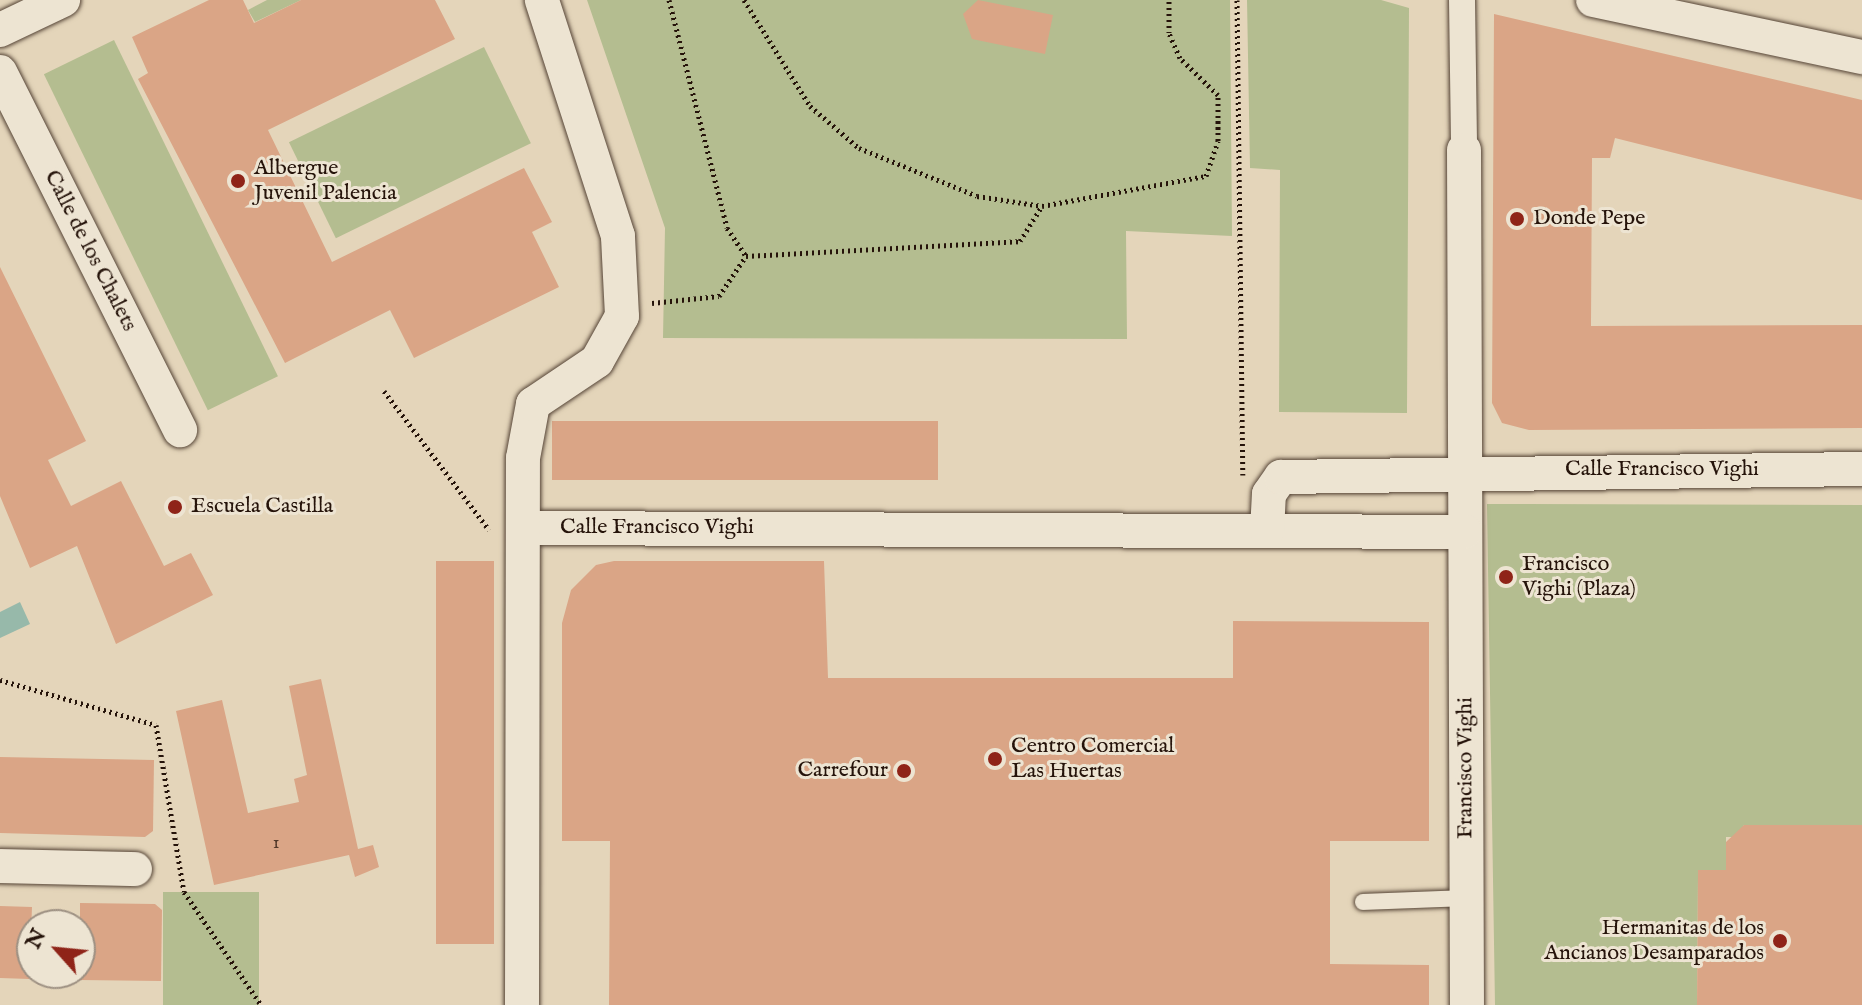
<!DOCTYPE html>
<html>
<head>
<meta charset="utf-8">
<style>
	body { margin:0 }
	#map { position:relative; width:1862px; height:1005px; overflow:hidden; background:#e4d5ba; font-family:"IM FELL English",serif }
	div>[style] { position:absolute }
	.green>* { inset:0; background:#b4bd90; transform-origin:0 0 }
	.water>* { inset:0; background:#97b9aa }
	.building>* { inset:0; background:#daa586; transform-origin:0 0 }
	.path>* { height:5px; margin-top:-2.5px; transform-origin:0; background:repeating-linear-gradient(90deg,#25130a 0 2px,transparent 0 6px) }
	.roads { filter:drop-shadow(0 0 2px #554436) drop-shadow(0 0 2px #554436) }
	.service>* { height:16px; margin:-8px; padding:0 8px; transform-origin:8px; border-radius:8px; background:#ede4d2 }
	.pedestrian>* { height:26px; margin:-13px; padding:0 13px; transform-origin:13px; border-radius:13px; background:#ede4d2 }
	.minor>* { height:34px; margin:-17px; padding:0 17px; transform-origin:17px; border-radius:17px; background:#ede4d2 }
	.dots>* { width:22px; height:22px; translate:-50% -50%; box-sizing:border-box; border:4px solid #ede4d2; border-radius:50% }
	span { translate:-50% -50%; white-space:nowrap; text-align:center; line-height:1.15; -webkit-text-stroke:6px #ede4d2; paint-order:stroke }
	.number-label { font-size:18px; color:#523829 }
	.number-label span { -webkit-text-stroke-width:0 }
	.poi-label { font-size:22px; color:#25130a }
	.left { translate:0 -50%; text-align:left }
	.right { translate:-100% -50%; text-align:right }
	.street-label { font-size:22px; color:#25130a }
	.north { position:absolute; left:16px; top:909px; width:80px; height:80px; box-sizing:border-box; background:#ede4d2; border:2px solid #9d9082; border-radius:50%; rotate:297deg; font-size:22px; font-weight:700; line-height:32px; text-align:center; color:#25130a }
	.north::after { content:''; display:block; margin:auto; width:28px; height:36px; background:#8f2418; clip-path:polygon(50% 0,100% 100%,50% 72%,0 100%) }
</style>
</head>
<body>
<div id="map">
	<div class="green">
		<div style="clip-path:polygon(267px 0,301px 0,255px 22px,248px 10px)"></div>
		<div style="clip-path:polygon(587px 0,1230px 0,1232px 236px,1126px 231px,1127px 339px,663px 338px,665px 228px)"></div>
		<div style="clip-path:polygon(1247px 0,1381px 0,1409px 8px,1407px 413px,1279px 412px,1280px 170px,1250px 168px)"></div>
		<div style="left:114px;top:40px;width:374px;height:78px;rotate:64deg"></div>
		<div style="left:484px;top:47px;width:107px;height:217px;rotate:64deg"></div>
		<div style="clip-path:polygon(1487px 504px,1862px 505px,1862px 825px,1744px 825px,1737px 837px,1726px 837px,1726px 870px,1698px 877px,1697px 1005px,1495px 1005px)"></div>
		<div style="left:163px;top:892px;width:96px;height:113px"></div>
	</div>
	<div class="water">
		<div style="clip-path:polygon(20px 602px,30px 624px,0 638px,0 612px)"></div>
	</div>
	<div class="building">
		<div style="clip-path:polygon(209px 0,243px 0,254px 23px,301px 0,435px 0,455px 39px,268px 130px,332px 262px,524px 168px,552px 222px,532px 232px,559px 287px,414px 358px,390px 310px,285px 363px,138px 79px,148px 73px,132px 37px)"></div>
		<div style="clip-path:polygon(978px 0,1053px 15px,1045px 54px,972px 39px,963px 14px)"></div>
		<div style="clip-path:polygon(1494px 14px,1862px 100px,1862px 200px,1615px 138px,1610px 158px,1592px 158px,1591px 326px,1862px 325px,1862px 428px,1529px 430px,1502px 423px,1492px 403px)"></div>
		<div style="clip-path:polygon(0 267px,86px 441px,48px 460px,71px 506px,121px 481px,164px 566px,191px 553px,213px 595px,116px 644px,77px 546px,30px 568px,0 496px)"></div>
		<div style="left:938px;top:421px;width:59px;height:386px;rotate:90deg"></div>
		<div style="left:436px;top:561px;width:58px;height:383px"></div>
		<div style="clip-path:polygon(614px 561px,824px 561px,828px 678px,1233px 678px,1233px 621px,1429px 622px,1429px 841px,1330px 841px,1330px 964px,1429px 965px,1429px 1005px,609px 1005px,610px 841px,562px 841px,562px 623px,571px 590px,596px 565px)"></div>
		<div style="clip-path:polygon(321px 679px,358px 849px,373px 845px,379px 867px,355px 877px,349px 855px,214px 885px,176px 711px,222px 700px,248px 813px,299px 802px,294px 779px,307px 775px,289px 686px)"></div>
		<div style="clip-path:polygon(0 757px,154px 760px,153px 831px,145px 837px,0 833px)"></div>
		<div style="clip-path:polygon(1744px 825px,1862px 825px,1862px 1005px,1697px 1005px,1698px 870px,1726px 870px,1726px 842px)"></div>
		<div style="clip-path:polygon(80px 903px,155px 904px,162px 910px,161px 981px,80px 980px)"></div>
		<div style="left:0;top:906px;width:32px;height:72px;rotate:2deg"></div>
	</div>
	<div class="path">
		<div style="left:669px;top:0;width:235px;rotate:75.7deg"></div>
		<div style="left:727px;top:228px;width:34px;rotate:56deg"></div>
		<div style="left:744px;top:0;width:125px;rotate:58.1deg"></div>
		<div style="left:810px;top:106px;width:65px;rotate:40.6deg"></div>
		<div style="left:859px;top:148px;width:127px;rotate:22.1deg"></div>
		<div style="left:977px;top:196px;width:66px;rotate:8.7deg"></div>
		<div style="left:1237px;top:0;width:475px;rotate:89.3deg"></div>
		<div style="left:652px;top:303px;width:67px;rotate:-6deg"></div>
		<div style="left:719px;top:296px;width:48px;rotate:-56deg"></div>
		<div style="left:746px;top:256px;width:274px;rotate:-3.1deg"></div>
		<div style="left:1020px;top:241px;width:41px;rotate:-57.8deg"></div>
		<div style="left:1042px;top:206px;width:167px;rotate:-10.4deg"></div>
		<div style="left:1206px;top:176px;width:37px;rotate:-71deg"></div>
		<div style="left:1218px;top:141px;width:46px;rotate:-90deg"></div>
		<div style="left:1218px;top:95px;width:53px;rotate:-135.8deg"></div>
		<div style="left:1180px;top:58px;width:27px;rotate:-114deg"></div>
		<div style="left:1169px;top:33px;width:33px;rotate:-90deg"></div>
		<div style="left:384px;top:391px;width:174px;rotate:52.9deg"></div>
		<div style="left:0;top:680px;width:162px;rotate:16.1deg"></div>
		<div style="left:156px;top:725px;width:169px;rotate:80.5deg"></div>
		<div style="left:184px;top:892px;width:137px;rotate:55.7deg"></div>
	</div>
	<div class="roads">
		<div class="service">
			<div style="left:1363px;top:902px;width:103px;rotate:-2.2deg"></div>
		</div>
		<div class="pedestrian">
			<div style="left:1462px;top:0;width:150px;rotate:89.2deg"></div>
		</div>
		<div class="minor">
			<div style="left:1593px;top:0;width:275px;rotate:12deg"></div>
			<div style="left:0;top:30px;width:70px;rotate:-25.5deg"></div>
			<div style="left:0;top:72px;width:401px;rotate:63.3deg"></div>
			<div style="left:1464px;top:150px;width:855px;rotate:89.8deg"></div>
			<div style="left:524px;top:528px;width:941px;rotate:0.24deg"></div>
			<div style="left:1267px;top:531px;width:37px;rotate:-87deg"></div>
			<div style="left:1269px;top:494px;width:21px;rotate:-55deg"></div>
			<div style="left:1281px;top:477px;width:581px;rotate:-0.79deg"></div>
			<div style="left:0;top:866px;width:135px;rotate:1.3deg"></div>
			<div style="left:522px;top:1005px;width:547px;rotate:-89.9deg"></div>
			<div style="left:523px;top:458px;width:55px;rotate:-79.5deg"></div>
			<div style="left:533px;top:404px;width:77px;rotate:-33.9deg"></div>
			<div style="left:597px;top:361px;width:51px;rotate:-60.9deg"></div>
			<div style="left:622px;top:316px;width:80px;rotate:-92.9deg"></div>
			<div style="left:618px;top:236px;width:248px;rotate:-107.9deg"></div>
		</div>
	</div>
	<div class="dots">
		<div style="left:238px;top:181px;background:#8f2418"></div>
		<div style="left:1517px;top:219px;background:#8f2418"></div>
		<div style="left:175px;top:507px;background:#8f2418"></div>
		<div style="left:1506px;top:577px;background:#8f2418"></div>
		<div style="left:995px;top:759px;background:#8f2418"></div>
		<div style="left:904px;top:771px;background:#8f2418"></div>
		<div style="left:1780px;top:941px;background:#8f2418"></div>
	</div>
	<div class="number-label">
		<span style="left:276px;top:844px">1</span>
	</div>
	<div class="poi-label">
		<span class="left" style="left:254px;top:181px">Albergue<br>Juvenil Palencia</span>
		<span class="left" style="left:1533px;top:219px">Donde Pepe</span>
		<span class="left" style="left:191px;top:507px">Escuela Castilla</span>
		<span class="left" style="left:1522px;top:577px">Francisco<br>Vighi (Plaza)</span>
		<span class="left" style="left:1011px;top:759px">Centro Comercial<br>Las Huertas</span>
		<span class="right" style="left:888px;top:771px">Carrefour</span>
		<span class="right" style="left:1764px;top:941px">Hermanitas de los<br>Ancianos Desamparados</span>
	</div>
	<div class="street-label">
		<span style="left:90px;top:251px;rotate:63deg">Calle de los Chalets</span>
		<span style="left:1662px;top:470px">Calle Francisco Vighi</span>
		<span style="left:657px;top:528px">Calle Francisco Vighi</span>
		<span style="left:1466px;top:768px;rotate:-90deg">Francisco Vighi</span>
	</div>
	<div class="north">N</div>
</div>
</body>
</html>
